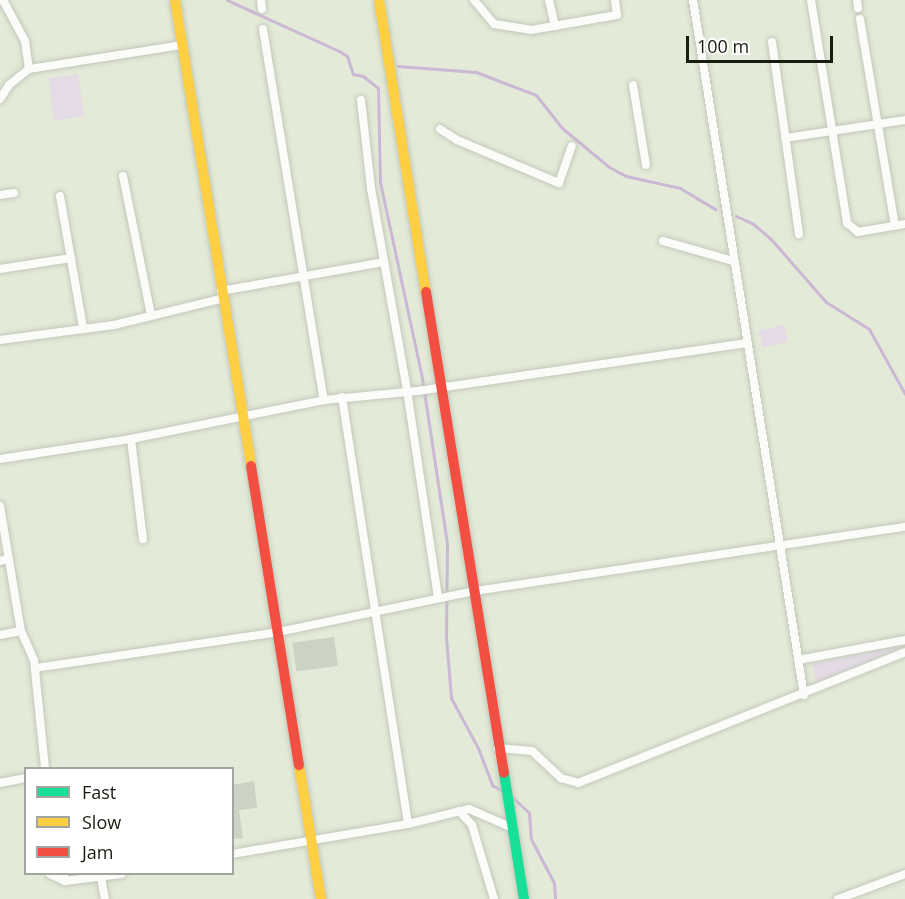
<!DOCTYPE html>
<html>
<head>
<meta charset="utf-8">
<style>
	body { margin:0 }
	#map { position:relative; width:905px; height:899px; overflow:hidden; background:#e3ead7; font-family:"Open Sans",sans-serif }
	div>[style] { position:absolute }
	.green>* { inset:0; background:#e4dbe6; transform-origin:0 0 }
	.stream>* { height:3px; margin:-1.5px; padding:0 1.5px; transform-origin:1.5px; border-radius:1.5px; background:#cab8d4 }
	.building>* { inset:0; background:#cdd3c4; transform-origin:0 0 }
	.roads { filter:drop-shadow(0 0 2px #c3c8ba) drop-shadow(0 0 2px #c3c8ba) }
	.street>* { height:8px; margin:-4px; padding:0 4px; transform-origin:4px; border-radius:4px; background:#fbfcf9 }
	.fast>* { height:10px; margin:-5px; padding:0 5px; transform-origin:5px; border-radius:5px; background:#16e098 }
	.slow>* { height:10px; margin:-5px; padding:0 5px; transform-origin:5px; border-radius:5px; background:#ffcf43 }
	.jam>* { height:10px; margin:-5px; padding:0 5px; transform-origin:5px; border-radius:5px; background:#f24e42 }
	span { translate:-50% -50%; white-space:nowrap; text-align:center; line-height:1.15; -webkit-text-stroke:6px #fff; paint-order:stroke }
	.legend { position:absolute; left:24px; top:767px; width:210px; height:108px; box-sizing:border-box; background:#fff; border:2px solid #a3a59f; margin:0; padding:8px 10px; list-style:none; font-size:18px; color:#181d10 }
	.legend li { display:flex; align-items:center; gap:12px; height:30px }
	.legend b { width:30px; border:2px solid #a3a59f }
	.scale { position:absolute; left:686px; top:36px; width:147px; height:27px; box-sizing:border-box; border:3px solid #181d10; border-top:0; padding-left:8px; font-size:18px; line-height:21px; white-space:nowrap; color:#181d10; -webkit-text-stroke:4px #fff; paint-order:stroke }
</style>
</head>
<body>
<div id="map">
	<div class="green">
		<div style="left:78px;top:74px;width:43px;height:30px;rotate:82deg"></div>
		<div style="left:784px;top:325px;width:17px;height:26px;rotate:77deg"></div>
		<div style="clip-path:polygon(905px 645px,905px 646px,816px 683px,812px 664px)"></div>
	</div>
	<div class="stream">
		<div style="left:227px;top:0;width:123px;rotate:24.5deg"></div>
		<div style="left:339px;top:51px;width:9px;rotate:32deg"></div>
		<div style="left:347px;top:56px;width:19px;rotate:72deg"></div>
		<div style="left:353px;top:74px;width:10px;rotate:11deg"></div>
		<div style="left:363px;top:76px;width:19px;rotate:39deg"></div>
		<div style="left:378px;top:88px;width:94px;rotate:88.8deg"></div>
		<div style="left:380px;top:182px;width:200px;rotate:77.9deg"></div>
		<div style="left:422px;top:378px;width:168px;rotate:81.4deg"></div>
		<div style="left:447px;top:544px;width:93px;rotate:90.6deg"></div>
		<div style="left:446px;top:637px;width:61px;rotate:85.3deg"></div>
		<div style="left:451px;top:698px;width:57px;rotate:61.6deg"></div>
		<div style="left:478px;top:748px;width:40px;rotate:69deg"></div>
		<div style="left:492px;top:785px;width:14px;rotate:30deg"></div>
		<div style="left:398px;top:66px;width:78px;rotate:4.4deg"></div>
		<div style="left:476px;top:72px;width:64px;rotate:21deg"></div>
		<div style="left:536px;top:95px;width:42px;rotate:51.8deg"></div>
		<div style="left:562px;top:128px;width:61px;rotate:39.7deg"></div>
		<div style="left:609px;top:167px;width:19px;rotate:28deg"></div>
		<div style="left:626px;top:176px;width:55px;rotate:12.5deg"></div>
		<div style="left:680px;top:188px;width:41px;rotate:31deg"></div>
		<div style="left:736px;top:216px;width:17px;rotate:24deg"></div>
		<div style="left:752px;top:223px;width:23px;rotate:40deg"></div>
		<div style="left:770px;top:238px;width:85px;rotate:48.8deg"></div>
		<div style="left:826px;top:302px;width:51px;rotate:32.1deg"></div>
		<div style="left:869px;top:329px;width:74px;rotate:61deg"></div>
		<div style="left:510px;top:795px;width:26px;rotate:43deg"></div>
		<div style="left:529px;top:813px;width:26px;rotate:86deg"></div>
		<div style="left:531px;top:839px;width:50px;rotate:62.4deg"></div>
		<div style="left:554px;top:883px;width:16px;rotate:86deg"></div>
	</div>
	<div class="building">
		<div style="left:334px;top:637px;width:29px;height:42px;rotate:82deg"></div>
		<div style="clip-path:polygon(254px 781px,257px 808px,239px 810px,243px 838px,232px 839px,232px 785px)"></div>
	</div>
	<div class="roads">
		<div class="street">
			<div style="left:3px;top:0;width:47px;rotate:61.8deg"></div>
			<div style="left:25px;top:41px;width:28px;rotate:82deg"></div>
			<div style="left:261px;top:0;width:9px;rotate:84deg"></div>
			<div style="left:474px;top:0;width:31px;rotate:50deg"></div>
			<div style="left:494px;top:24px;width:37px;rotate:9deg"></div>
			<div style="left:531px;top:30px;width:87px;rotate:-9.9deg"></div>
			<div style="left:617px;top:15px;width:15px;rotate:-98deg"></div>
			<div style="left:549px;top:0;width:27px;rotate:77deg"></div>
			<div style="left:693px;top:0;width:704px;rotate:80.93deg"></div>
			<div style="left:811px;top:0;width:226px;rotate:80.8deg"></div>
			<div style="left:847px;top:223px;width:14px;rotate:39deg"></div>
			<div style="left:858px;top:232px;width:48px;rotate:-9.7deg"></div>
			<div style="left:857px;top:0;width:8px;rotate:83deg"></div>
			<div style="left:860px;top:19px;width:210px;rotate:80.4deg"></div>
			<div style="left:263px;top:29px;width:376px;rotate:80.7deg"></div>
			<div style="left:772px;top:42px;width:194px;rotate:82deg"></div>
			<div style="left:633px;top:85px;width:81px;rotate:80.8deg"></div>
			<div style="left:0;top:99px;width:17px;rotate:-57deg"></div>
			<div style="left:9px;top:85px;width:26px;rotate:-39deg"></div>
			<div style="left:29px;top:69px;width:155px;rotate:-8.9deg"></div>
			<div style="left:361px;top:100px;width:89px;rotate:83.5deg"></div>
			<div style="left:371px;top:188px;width:205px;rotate:79.9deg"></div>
			<div style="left:407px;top:390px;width:210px;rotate:81.5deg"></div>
			<div style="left:440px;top:129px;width:20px;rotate:33deg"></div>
			<div style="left:457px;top:140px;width:111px;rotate:22.9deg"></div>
			<div style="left:559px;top:183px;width:39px;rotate:-71deg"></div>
			<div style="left:785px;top:138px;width:121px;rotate:-8.5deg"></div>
			<div style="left:123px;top:176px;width:142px;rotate:78.6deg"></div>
			<div style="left:0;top:195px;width:14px;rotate:-8deg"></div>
			<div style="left:60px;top:196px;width:134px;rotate:80.1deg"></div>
			<div style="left:663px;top:241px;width:73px;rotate:15.9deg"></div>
			<div style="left:0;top:269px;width:72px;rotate:-8.8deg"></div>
			<div style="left:221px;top:291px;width:165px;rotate:-10.1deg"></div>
			<div style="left:0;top:340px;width:115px;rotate:-7.5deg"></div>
			<div style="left:114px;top:325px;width:110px;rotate:-13.7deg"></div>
			<div style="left:342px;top:397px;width:432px;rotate:81.2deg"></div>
			<div style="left:131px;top:439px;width:101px;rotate:83.2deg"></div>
			<div style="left:0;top:459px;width:133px;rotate:-8.7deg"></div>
			<div style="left:131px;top:439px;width:197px;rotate:-11.4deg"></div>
			<div style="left:324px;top:400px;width:94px;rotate:-5.5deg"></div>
			<div style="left:418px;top:391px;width:332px;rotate:-8.3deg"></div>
			<div style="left:0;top:506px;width:127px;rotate:80.5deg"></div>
			<div style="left:21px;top:631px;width:32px;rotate:66deg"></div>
			<div style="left:34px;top:660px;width:109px;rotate:84.2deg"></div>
			<div style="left:0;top:561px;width:9px;rotate:-13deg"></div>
			<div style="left:0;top:635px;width:21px;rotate:-11deg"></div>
			<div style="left:798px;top:660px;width:109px;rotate:-10.6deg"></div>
			<div style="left:35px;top:668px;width:246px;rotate:-8.4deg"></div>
			<div style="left:278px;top:632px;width:201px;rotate:-11.8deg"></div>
			<div style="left:475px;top:591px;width:435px;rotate:-8.5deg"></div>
			<div style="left:498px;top:748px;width:34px;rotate:5deg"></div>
			<div style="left:532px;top:751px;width:40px;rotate:43deg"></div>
			<div style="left:561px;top:778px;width:18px;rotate:16deg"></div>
			<div style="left:578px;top:783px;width:352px;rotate:-21.8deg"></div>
			<div style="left:0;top:783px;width:26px;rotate:-11deg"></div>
			<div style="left:459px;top:811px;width:19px;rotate:47deg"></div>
			<div style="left:472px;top:825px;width:77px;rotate:73.4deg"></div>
			<div style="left:232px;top:854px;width:179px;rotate:-9.7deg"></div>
			<div style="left:408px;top:824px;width:63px;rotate:-13.8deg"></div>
			<div style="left:469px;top:809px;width:48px;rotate:23.4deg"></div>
			<div style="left:50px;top:874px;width:17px;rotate:25deg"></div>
			<div style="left:64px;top:874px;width:7px;rotate:82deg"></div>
			<div style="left:65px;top:881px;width:57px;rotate:-7deg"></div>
			<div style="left:101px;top:877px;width:22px;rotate:80deg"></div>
			<div style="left:838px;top:899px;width:72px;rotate:-20.5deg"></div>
		</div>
		<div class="fast">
			<div style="left:504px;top:773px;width:128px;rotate:81deg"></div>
		</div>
		<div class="slow">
			<div style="left:175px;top:0;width:472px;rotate:80.7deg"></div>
			<div style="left:379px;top:0;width:296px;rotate:80.9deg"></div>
			<div style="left:299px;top:765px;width:136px;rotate:80.7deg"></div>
		</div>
		<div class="jam">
			<div style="left:426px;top:292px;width:487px;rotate:80.8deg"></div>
			<div style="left:251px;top:466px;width:303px;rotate:80.9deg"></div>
		</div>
	</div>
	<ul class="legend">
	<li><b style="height:8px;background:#16e098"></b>Fast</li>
	<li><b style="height:8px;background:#ffcf43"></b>Slow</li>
	<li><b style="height:8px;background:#f24e42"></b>Jam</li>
	</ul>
	<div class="scale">100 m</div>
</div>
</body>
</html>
